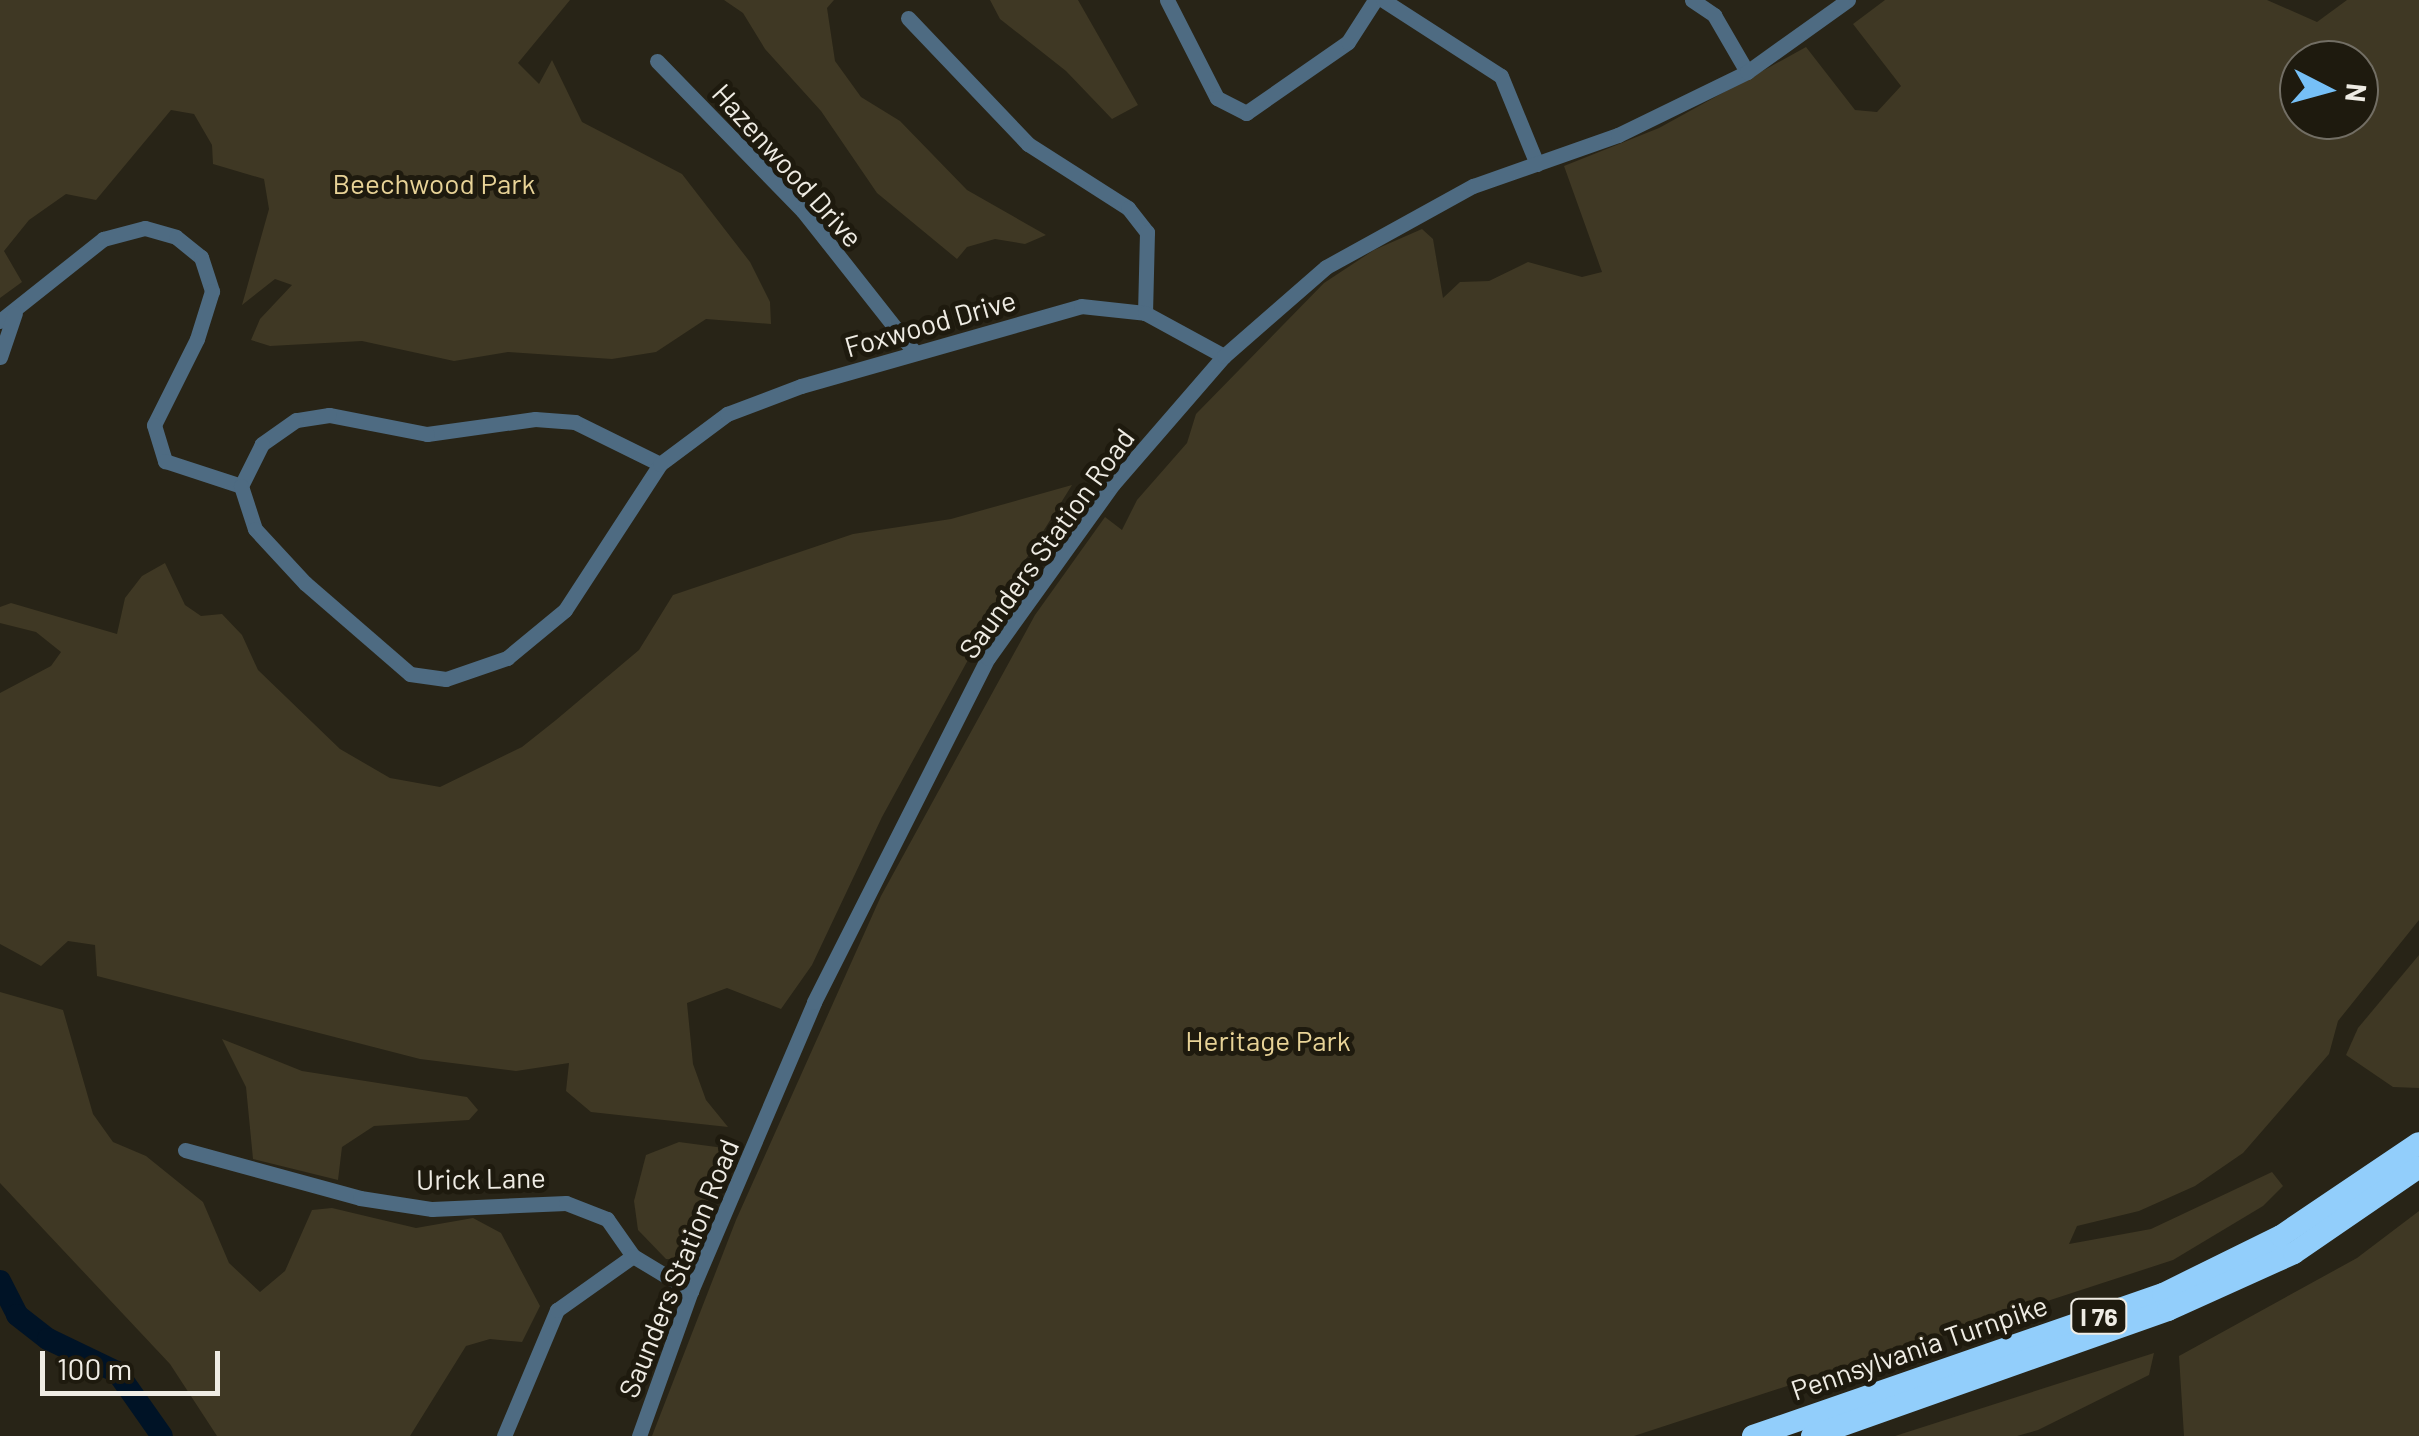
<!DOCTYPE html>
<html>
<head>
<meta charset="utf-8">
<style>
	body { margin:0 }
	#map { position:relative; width:2419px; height:1436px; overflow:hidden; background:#282417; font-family:Barlow,sans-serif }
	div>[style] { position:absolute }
	.green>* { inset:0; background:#3f3824 }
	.river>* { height:22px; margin:-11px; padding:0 11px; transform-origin:11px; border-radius:11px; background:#001326 }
	.minor>* { height:15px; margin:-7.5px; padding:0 7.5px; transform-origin:7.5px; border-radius:7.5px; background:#4e6b82 }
	.highway>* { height:22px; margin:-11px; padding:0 11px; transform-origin:11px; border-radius:11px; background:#92cefb }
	span { translate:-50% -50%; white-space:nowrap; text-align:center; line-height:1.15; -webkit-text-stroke:10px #1e1a0e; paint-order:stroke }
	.shield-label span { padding:2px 8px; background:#1e1a0e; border:2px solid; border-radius:8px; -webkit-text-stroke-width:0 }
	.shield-label { font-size:25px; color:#efece4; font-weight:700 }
	.street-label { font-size:28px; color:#efece4 }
	.park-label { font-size:28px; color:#e8d397 }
	.north { position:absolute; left:2279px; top:40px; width:100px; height:100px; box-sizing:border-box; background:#1e1a0e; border:2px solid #726e64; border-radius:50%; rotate:96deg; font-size:28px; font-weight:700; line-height:40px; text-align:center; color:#efece4 }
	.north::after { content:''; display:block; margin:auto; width:35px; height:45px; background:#76c0f7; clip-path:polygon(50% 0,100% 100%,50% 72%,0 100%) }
	.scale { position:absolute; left:40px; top:1351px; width:180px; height:45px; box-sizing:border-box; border:5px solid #efece4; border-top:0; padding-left:12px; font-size:30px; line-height:35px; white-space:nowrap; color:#efece4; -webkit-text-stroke:8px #1e1a0e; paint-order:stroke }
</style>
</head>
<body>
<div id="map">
	<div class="green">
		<div style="clip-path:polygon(0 0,570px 0,518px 63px,539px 84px,552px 60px,582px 122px,682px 174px,750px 262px,770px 302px,771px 324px,706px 319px,656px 352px,612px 359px,508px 352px,454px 361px,362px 341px,270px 346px,251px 340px,260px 319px,292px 285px,275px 279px,242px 305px,269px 209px,264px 179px,213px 164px,212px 145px,194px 114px,171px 110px,96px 200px,66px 194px,29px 220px,4px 251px,22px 282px,0 298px)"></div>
		<div style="clip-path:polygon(724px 0,834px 0,827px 8px,835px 61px,861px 97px,900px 121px,967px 190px,1046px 235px,1025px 244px,995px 239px,967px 247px,957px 259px,877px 193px,821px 111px,765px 49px,743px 13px)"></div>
		<div style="clip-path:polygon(990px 0,1078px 0,1138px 105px,1112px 119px,1066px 71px,1000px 19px)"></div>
		<div style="clip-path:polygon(evenodd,1885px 0,2267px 0,2317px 22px,2347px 0,2419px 0,2419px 920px,2338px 1021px,2329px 1054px,2243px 1153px,2195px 1186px,2139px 1211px,2077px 1226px,2069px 1244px,2151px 1229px,2272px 1172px,2283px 1186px,2263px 1206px,2173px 1260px,1634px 1436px,652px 1436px,736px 1220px,881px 896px,1035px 615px,1105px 517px,1122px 530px,1137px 500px,1187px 443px,1196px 414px,1324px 283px,1374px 250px,1422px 229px,1433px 239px,1443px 298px,1460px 282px,1489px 281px,1528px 262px,1582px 277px,1602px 272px,1564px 166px,1659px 128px,1806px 47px,1855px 110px,1877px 112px,1901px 86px,1853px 24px,1885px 0,2299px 60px,2359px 60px,2359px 120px,2299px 120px,2299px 60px)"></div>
		<div style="clip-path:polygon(1072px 485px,1003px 596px,882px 817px,812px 965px,781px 1009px,727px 988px,687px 1003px,693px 1064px,706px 1100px,728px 1127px,591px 1112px,566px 1091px,569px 1063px,516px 1071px,420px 1059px,97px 976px,95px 945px,68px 941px,41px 966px,0 944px,0 693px,51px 666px,61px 652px,36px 632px,0 623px,0 607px,11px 603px,117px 634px,125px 598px,142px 576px,165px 563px,185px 605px,201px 616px,222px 614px,242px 635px,258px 670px,340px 749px,390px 778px,440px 787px,522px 747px,556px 720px,639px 650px,673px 595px,853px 534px,951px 519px)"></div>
		<div style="clip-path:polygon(2419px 955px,2419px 1088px,2393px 1087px,2346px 1055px,2358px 1028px)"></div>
		<div style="clip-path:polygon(0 992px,63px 1010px,93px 1114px,113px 1142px,146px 1156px,203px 1202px,229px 1263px,260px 1292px,285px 1271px,312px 1210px,332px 1208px,416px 1228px,473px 1218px,501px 1233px,540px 1306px,522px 1342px,490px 1339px,466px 1346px,410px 1436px,217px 1436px,170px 1364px,0 1183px)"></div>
		<div style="clip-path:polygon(222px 1039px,302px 1071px,467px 1097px,478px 1110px,469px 1120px,374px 1126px,342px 1147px,338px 1180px,253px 1159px,246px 1087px)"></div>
		<div style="clip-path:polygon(679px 1142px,724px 1148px,706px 1210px,680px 1260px,666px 1259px,638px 1230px,634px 1201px,646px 1155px)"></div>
		<div style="clip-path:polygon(2419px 1211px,2419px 1436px,2184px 1436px,2179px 1356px,2357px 1258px)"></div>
		<div style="clip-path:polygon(2154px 1353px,2149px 1375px,2038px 1430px,2017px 1436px,1895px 1436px)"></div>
	</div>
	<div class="river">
		<div style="left:0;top:1281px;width:38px;rotate:63deg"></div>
		<div style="left:17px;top:1315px;width:39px;rotate:38deg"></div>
		<div style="left:48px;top:1339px;width:76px;rotate:25.6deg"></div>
		<div style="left:117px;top:1372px;width:78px;rotate:54.9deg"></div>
	</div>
	<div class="minor">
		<div style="left:1167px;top:0;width:110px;rotate:63deg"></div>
		<div style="left:1217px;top:98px;width:33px;rotate:27deg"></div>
		<div style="left:1246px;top:113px;width:124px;rotate:-34.8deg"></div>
		<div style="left:1348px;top:42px;width:50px;rotate:-57.3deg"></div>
		<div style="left:1383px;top:0;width:140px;rotate:32.8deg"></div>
		<div style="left:1501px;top:76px;width:95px;rotate:67.8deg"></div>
		<div style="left:1692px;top:0;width:27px;rotate:34deg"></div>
		<div style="left:1714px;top:15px;width:66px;rotate:59.9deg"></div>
		<div style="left:908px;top:18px;width:174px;rotate:46.4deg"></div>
		<div style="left:1028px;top:144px;width:119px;rotate:32.6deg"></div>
		<div style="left:1128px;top:208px;width:31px;rotate:52deg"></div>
		<div style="left:1147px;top:232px;width:81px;rotate:91.4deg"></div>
		<div style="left:657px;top:61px;width:209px;rotate:45.8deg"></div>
		<div style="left:803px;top:211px;width:181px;rotate:51.7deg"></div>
		<div style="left:0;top:321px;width:132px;rotate:-38.5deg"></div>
		<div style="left:103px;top:239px;width:43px;rotate:-14.7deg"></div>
		<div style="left:145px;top:228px;width:32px;rotate:16deg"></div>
		<div style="left:176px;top:237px;width:32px;rotate:39deg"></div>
		<div style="left:201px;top:257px;width:36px;rotate:72deg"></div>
		<div style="left:212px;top:291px;width:50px;rotate:107.4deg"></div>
		<div style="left:197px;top:339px;width:96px;rotate:116.6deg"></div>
		<div style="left:154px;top:425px;width:38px;rotate:73deg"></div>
		<div style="left:165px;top:461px;width:80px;rotate:18.2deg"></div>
		<div style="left:0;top:357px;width:46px;rotate:-71.2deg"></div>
		<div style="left:660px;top:464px;width:95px;rotate:-153.7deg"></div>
		<div style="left:575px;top:422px;width:40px;rotate:-175.7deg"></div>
		<div style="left:535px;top:419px;width:109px;rotate:172.1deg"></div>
		<div style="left:427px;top:434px;width:100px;rotate:-169deg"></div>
		<div style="left:329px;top:415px;width:33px;rotate:171deg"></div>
		<div style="left:296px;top:420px;width:42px;rotate:144.8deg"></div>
		<div style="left:262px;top:444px;width:47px;rotate:116.6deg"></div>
		<div style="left:241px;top:486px;width:45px;rotate:72deg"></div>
		<div style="left:255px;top:529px;width:74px;rotate:47.2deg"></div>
		<div style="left:305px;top:583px;width:139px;rotate:40.9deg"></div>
		<div style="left:410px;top:674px;width:36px;rotate:8deg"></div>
		<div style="left:446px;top:679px;width:65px;rotate:-19deg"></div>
		<div style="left:507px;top:658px;width:75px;rotate:-39.6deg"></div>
		<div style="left:565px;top:610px;width:174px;rotate:-56.9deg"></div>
		<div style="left:660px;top:464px;width:84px;rotate:-36.7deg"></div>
		<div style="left:727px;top:414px;width:79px;rotate:-20.7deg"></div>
		<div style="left:801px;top:386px;width:291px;rotate:-15.9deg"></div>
		<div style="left:1081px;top:306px;width:64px;rotate:6.2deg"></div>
		<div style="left:1145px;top:313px;width:90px;rotate:28.6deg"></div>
		<div style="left:185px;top:1150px;width:181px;rotate:15.3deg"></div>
		<div style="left:360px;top:1198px;width:73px;rotate:8.7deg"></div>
		<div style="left:432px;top:1209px;width:134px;rotate:-2.6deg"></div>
		<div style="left:566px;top:1203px;width:44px;rotate:21.3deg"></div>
		<div style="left:607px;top:1219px;width:45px;rotate:54.9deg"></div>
		<div style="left:633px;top:1256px;width:68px;rotate:31.1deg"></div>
		<div style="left:504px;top:1436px;width:137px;rotate:-67.2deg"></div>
		<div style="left:557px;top:1310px;width:93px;rotate:-35.4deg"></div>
		<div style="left:639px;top:1436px;width:154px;rotate:-70.3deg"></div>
		<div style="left:691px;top:1291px;width:314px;rotate:-66.9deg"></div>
		<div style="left:814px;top:1002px;width:386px;rotate:-63.2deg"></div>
		<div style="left:988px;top:658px;width:214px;rotate:-54.3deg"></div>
		<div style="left:1113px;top:484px;width:169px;rotate:-49.1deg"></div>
		<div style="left:1224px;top:356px;width:135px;rotate:-41.1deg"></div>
		<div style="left:1326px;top:267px;width:168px;rotate:-28.9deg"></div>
		<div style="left:1473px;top:186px;width:154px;rotate:-19.4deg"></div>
		<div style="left:1618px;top:135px;width:144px;rotate:-26deg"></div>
		<div style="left:1747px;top:72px;width:124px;rotate:-35.5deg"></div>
	</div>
	<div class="highway">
		<div style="left:1753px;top:1436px;width:434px;rotate:-19.1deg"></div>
		<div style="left:2163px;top:1294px;width:131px;rotate:-26.2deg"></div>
		<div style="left:2281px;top:1236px;width:166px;rotate:-34deg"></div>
		<div style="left:1812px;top:1436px;width:378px;rotate:-19.5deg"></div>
		<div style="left:2168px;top:1310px;width:138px;rotate:-24.3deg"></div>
		<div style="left:2294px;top:1253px;width:152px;rotate:-34.5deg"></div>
	</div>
	<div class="shield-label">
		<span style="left:2099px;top:1316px">I 76</span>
	</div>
	<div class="street-label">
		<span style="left:788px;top:165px;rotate:48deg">Hazenwood Drive</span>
		<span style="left:930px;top:323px;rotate:-16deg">Foxwood Drive</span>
		<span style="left:1046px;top:543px;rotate:-54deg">Saunders Station Road</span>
		<span style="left:481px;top:1178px;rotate:-1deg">Urick Lane</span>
		<span style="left:678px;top:1268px;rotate:-68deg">Saunders Station Road</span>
		<span style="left:1919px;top:1347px;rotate:-19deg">Pennsylvania Turnpike</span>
	</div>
	<div class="park-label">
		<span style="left:434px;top:183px">Beechwood Park</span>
		<span style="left:1268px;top:1040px">Heritage Park</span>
	</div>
	<div class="north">N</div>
	<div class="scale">100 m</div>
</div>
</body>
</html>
